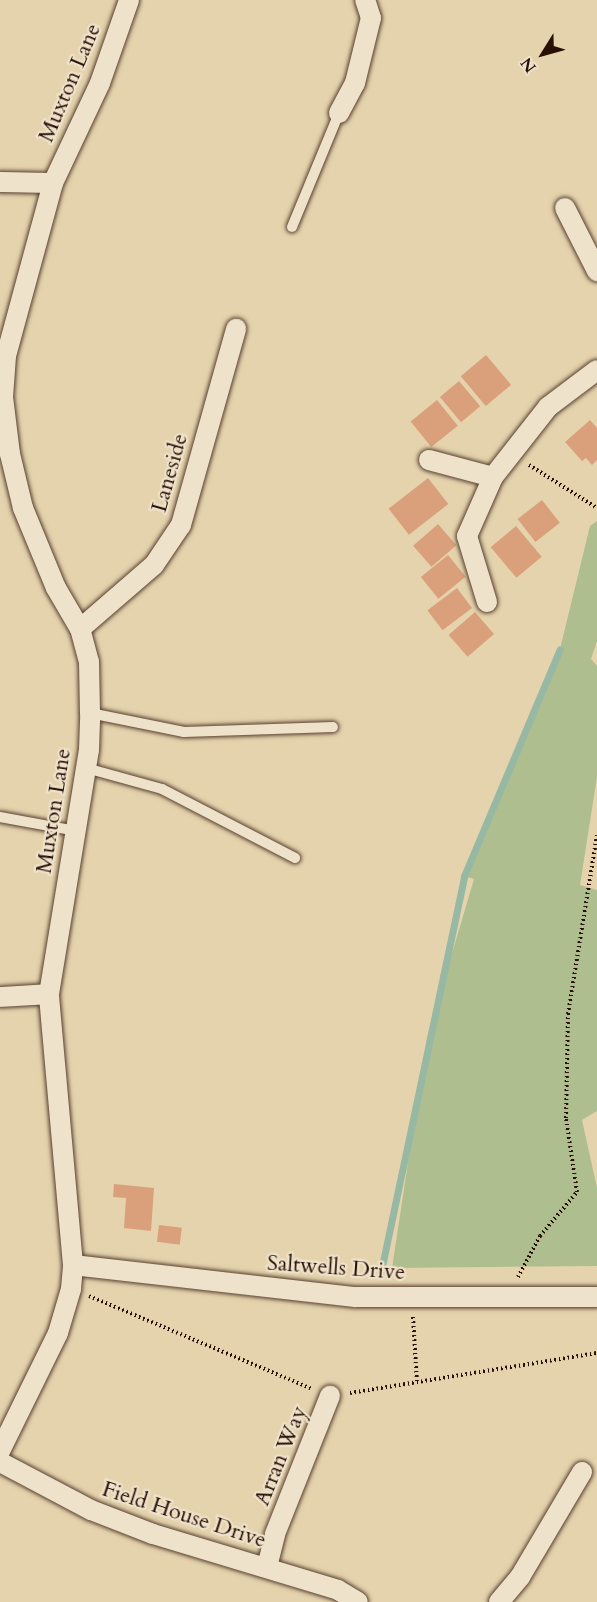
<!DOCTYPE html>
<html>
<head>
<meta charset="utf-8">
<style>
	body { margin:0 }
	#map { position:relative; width:597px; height:1602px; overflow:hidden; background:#e5d3ad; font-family:Cardo,serif }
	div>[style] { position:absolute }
	.green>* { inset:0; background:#aebe8f }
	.stream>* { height:7px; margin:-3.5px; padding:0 3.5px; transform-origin:3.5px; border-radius:3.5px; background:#97b9a4 }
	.building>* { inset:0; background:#daa07b; transform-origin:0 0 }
	.path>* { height:4px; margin-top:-2px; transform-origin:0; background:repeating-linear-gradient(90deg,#290f06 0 1.5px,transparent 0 4.5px) }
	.roads { filter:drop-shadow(0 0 2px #584030) drop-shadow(0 0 2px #584030) }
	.lane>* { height:10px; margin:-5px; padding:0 5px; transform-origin:5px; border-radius:5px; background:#eee2ca }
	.street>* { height:20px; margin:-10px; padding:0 10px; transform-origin:10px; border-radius:10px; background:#eee2ca }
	span { translate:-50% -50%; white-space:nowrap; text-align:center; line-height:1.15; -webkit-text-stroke:4.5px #eee2ca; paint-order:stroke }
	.street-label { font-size:22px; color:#290f06 }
	.north { position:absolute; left:513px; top:24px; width:60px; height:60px; -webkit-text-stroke:4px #eee2ca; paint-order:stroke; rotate:233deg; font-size:16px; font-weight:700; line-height:24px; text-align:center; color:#290f06 }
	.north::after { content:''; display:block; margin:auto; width:21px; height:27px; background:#290f06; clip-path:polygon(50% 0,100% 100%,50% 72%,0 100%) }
</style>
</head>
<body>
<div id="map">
	<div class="green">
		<div style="clip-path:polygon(597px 521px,597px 641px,591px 659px,597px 666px,597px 777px,580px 885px,597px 890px,597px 1111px,582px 1120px,597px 1188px,597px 1266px,392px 1268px,427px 1038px,474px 879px,464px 876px,560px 649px,590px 526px)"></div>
	</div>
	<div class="stream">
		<div style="left:381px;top:1271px;width:404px;rotate:-78.1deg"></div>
		<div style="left:464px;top:876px;width:246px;rotate:-67.1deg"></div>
	</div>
	<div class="building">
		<div style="left:486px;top:355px;width:39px;height:33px;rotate:50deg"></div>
		<div style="left:459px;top:381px;width:33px;height:25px;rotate:50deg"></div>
		<div style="left:437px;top:400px;width:33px;height:34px;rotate:51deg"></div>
		<div style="clip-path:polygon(590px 420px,597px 428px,597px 460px,592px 465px,586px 458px,582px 461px,565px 442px)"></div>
		<div style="left:428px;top:478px;width:33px;height:50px;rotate:52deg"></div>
		<div style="left:542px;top:500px;width:29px;height:31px;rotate:52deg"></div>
		<div style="left:438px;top:524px;width:28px;height:33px;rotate:49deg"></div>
		<div style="left:516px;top:526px;width:40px;height:33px;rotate:50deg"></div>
		<div style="left:448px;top:555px;width:28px;height:35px;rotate:51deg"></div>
		<div style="left:457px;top:588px;width:25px;height:37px;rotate:53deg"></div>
		<div style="left:475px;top:612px;width:29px;height:35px;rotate:49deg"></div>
		<div style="clip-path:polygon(114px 1184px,154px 1188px,151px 1231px,124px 1228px,126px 1198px,113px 1197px)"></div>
		<div style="left:159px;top:1225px;width:23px;height:17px;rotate:7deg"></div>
	</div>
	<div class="path">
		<div style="left:529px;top:465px;width:80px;rotate:32.3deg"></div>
		<div style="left:518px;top:1277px;width:47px;rotate:-61.8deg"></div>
		<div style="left:540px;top:1236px;width:57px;rotate:-49.9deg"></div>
		<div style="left:577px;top:1192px;width:75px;rotate:-98.5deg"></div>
		<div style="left:566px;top:1118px;width:104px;rotate:-88.9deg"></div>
		<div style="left:568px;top:1014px;width:181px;rotate:-80.8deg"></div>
		<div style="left:89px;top:1296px;width:242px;rotate:22.6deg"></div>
		<div style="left:413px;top:1317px;width:65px;rotate:86.5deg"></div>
		<div style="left:350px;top:1393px;width:250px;rotate:-9.2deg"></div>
	</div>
	<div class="roads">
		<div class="lane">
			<div style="left:292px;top:227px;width:123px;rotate:-67.6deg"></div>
			<div style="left:90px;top:713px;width:96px;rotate:11.4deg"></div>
			<div style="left:184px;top:732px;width:149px;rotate:-1.9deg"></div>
			<div style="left:86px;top:768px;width:79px;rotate:15.4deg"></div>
			<div style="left:162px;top:789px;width:150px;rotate:27.4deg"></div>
			<div style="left:0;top:817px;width:77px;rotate:10.4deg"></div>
		</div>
		<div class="street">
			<div style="left:339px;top:113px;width:34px;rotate:-62deg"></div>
			<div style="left:355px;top:83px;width:67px;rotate:-76.2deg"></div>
			<div style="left:371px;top:18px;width:19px;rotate:-108deg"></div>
			<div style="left:0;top:182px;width:53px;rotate:1.1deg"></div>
			<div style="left:565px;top:208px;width:71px;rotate:63.1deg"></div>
			<div style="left:429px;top:460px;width:66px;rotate:14.9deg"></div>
			<div style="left:487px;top:602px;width:69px;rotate:-106.9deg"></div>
			<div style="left:467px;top:536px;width:64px;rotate:-66.2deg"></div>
			<div style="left:493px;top:477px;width:89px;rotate:-51.8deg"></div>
			<div style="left:548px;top:407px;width:61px;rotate:-37.1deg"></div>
			<div style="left:80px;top:629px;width:98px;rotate:-40.9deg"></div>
			<div style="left:154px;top:565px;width:48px;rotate:-56deg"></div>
			<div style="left:181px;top:525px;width:204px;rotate:-74.3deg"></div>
			<div style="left:0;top:997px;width:49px;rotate:-3.5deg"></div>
			<div style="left:73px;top:1265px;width:284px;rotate:6.5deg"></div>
			<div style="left:355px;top:1297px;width:242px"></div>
			<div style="left:0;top:1451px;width:131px;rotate:-63.8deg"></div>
			<div style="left:58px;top:1333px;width:46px;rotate:-73.5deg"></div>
			<div style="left:71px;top:1289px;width:24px;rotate:-85deg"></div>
			<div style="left:73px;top:1265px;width:272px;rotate:-95.1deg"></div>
			<div style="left:49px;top:994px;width:247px;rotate:-80.7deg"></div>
			<div style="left:89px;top:750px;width:37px;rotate:-88deg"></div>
			<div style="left:90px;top:713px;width:51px;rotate:-91.1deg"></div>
			<div style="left:89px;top:662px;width:34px;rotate:-105deg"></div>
			<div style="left:80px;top:629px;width:48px;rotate:-120.3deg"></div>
			<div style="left:56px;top:588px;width:87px;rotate:-112.4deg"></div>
			<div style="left:23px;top:508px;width:56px;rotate:-103.5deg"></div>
			<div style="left:10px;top:454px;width:57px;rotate:-97deg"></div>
			<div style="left:3px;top:397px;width:41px;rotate:-85.8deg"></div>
			<div style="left:6px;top:356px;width:179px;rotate:-74.8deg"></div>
			<div style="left:53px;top:183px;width:110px;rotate:-64.8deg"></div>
			<div style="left:100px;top:83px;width:88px;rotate:-70.7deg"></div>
			<div style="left:0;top:1462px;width:103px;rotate:27.8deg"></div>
			<div style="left:91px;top:1510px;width:66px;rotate:21.2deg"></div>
			<div style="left:153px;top:1534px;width:193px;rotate:16.8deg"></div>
			<div style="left:338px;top:1590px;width:23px;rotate:31deg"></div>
			<div style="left:267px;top:1567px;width:34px;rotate:-76deg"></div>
			<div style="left:275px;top:1534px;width:149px;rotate:-68.3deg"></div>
			<div style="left:499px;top:1602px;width:33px;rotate:-50deg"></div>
			<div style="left:520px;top:1577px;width:122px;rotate:-59.4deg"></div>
		</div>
	</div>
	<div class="street-label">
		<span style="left:70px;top:83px;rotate:-67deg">Muxton Lane</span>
		<span style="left:170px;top:473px;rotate:-74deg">Laneside</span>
		<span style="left:54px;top:811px;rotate:-81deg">Muxton Lane</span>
		<span style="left:336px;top:1268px;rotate:4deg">Saltwells Drive</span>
		<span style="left:281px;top:1456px;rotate:-68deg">Arran Way</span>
		<span style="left:184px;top:1515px;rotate:18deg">Field House Drive</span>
	</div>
	<div class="north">N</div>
</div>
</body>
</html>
